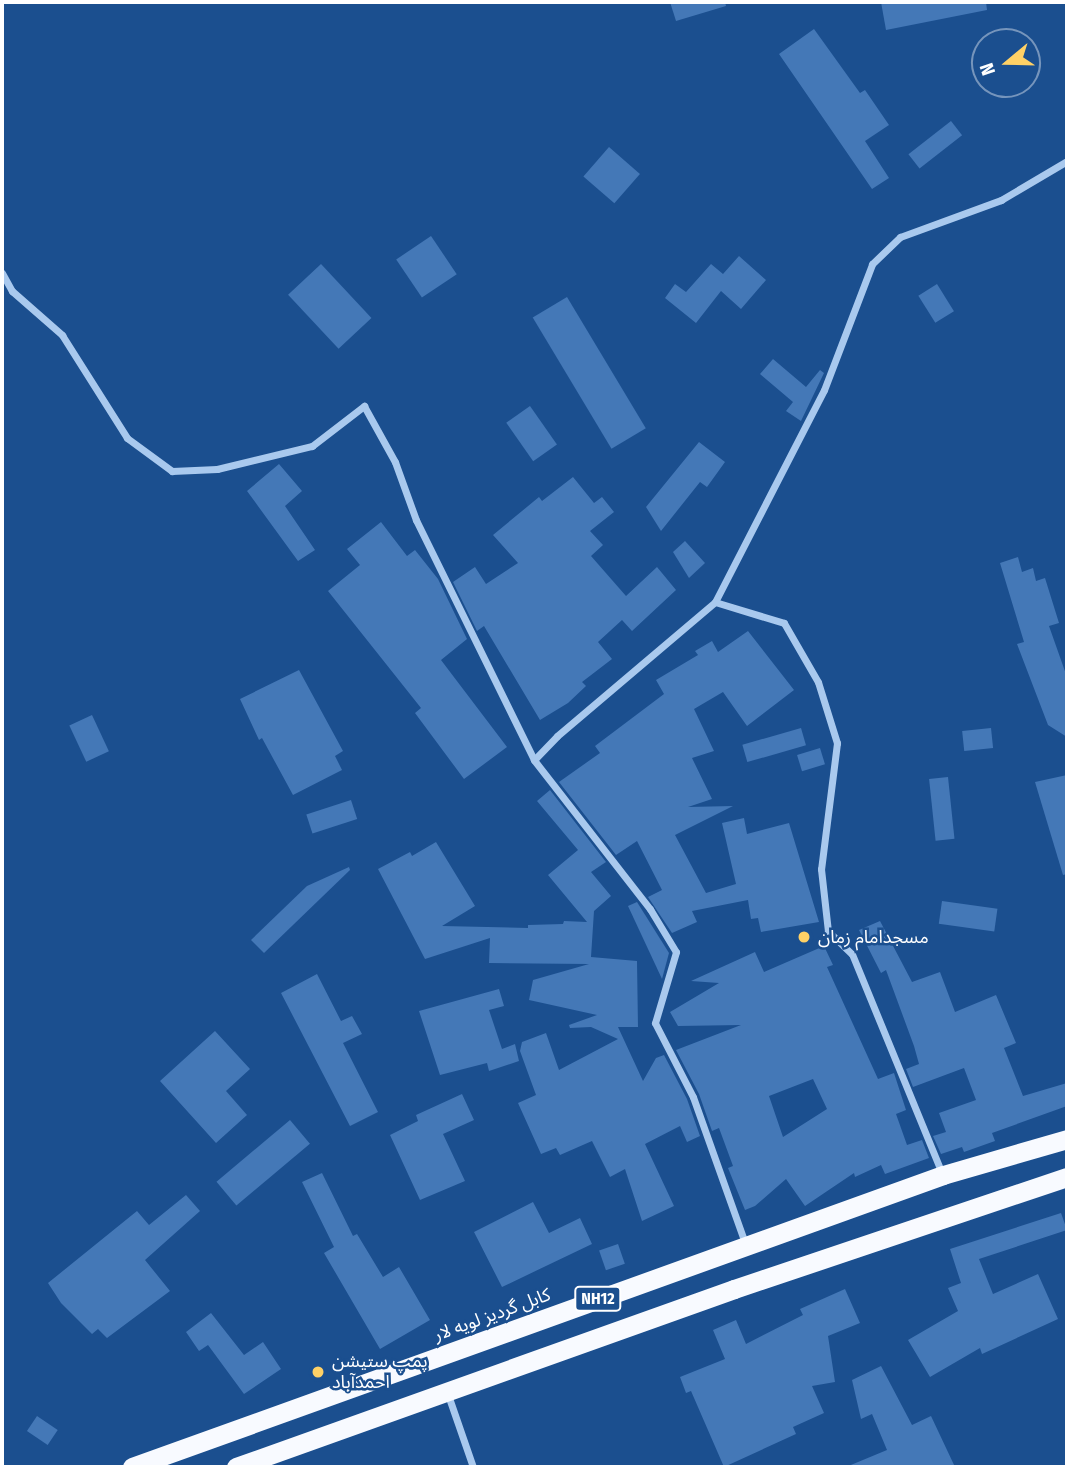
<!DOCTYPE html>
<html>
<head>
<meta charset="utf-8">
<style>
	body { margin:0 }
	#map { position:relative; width:1069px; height:1469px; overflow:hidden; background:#1b4f8f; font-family:"Fira Sans Condensed","Noto Sans Arabic",sans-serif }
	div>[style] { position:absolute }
	.building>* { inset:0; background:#4478b7; transform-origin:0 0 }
	.minor>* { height:7px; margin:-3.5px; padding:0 3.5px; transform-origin:3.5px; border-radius:3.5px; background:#a9c9ee }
	.trunk>* { height:19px; margin:-9.5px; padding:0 9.5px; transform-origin:9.5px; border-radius:9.5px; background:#f8faff }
	.dots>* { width:19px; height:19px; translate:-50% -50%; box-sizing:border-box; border:4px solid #1b4f8f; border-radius:50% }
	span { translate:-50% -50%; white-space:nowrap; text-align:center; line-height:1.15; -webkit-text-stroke:5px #1b4f8f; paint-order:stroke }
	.shield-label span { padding:2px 5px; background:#1b4f8f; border:2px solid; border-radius:5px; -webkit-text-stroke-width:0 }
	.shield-label { font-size:16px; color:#fff; font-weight:700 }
	.poi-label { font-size:18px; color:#fff }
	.left { translate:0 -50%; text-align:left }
	.street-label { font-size:18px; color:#fff }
	.frame { position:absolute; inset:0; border:4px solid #fff; pointer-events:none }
	.north { position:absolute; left:971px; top:28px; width:70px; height:70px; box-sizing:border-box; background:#1b4f8f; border:2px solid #7695bc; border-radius:50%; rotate:251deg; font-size:19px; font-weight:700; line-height:28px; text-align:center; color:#fff }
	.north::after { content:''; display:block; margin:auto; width:24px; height:32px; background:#ffd166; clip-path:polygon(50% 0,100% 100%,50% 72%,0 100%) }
</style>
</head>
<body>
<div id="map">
	<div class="building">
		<div style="clip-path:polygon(670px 2px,725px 2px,726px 6px,676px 21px)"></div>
		<div style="clip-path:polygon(881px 2px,986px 2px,987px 10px,886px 30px)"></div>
		<div style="clip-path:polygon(814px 29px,860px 93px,865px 90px,889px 125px,865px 141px,889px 178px,872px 189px,779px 54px)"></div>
		<div style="left:951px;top:121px;width:18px;height:54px;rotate:52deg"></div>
		<div style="left:609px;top:147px;width:41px;height:39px;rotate:41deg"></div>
		<div style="left:431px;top:236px;width:46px;height:42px;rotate:56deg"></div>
		<div style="clip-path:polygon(739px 256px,766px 280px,741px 309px,721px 291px,696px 323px,665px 298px,675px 284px,686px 292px,711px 264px,723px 274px)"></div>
		<div style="left:321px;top:264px;width:74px;height:45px;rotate:47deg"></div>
		<div style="left:937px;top:284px;width:32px;height:22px;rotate:58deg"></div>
		<div style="left:567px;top:297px;width:153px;height:40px;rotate:59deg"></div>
		<div style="clip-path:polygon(773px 359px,806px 387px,820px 370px,824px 373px,801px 421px,786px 411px,793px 402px,760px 374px)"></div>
		<div style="left:530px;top:406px;width:47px;height:29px;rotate:55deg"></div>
		<div style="clip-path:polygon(699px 442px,725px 462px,707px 487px,700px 482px,661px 531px,646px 507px)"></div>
		<div style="clip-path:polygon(279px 464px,302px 491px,285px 506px,315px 550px,298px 561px,247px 491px)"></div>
		<div style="clip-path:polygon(573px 477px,594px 503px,602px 497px,614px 512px,590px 531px,603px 545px,591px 556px,626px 596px,657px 567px,676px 590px,632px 631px,622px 620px,598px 642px,612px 659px,582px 682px,586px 686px,568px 703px,540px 720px,484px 626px,477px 631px,453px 582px,475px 567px,486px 584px,518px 563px,493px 535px,539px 497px,542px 501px)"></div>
		<div style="clip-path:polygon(381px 522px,407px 556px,415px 550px,438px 579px,467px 639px,441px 660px,507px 747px,464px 779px,415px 713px,421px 708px,328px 591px,360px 565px,347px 549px)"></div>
		<div style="clip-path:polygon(685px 541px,705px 563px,689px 578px,673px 552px)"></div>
		<div style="clip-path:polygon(1018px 557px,1022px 572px,1033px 568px,1036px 581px,1045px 578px,1059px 623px,1049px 626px,1067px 677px,1067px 737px,1048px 725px,1017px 644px,1024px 642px,1000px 563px)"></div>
		<div style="clip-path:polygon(748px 631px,794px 690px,747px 726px,723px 692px,694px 709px,714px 751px,692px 758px,712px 799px,688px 807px,733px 806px,675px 835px,706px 893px,736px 884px,722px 823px,744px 818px,747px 834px,789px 823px,819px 922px,761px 932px,758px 918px,751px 919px,748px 900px,692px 911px,697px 922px,672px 933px,648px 897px,662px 890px,637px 841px,616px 855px,559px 782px,600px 753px,595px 746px,664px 694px,656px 680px,698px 655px,695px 651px,712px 641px,718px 652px)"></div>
		<div style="clip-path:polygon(299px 670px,343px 751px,335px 756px,342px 770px,293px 795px,262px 738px,259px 740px,240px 699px)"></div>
		<div style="left:92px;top:715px;width:40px;height:25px;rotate:65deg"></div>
		<div style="left:801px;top:728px;width:18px;height:61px;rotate:74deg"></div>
		<div style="left:991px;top:728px;width:20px;height:29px;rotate:84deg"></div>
		<div style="left:820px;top:748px;width:17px;height:24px;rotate:73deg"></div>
		<div style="clip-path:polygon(1067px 775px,1067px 874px,1063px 875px,1035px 782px)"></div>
		<div style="left:948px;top:777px;width:62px;height:19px;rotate:84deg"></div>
		<div style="clip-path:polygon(550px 790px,606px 862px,591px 872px,611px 896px,594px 911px,591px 957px,637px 961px,638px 1027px,618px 1027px,643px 1081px,656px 1058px,664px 1055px,687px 1099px,700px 1136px,687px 1142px,680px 1126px,645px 1144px,674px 1206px,642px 1221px,625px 1169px,610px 1177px,592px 1141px,560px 1155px,556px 1148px,541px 1154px,518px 1103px,536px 1095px,520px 1051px,522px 1042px,546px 1033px,559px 1070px,618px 1039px,591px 1027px,570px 1028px,569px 1025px,597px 1015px,529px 1000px,533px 980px,589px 964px,489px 963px,490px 938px,425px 959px,378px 869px,410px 852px,412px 856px,436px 842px,475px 906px,442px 926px,528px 928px,528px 925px,563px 924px,564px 921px,587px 922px,548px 875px,578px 850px,537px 801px)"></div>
		<div style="left:351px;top:800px;width:20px;height:47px;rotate:72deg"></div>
		<div style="clip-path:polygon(349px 867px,350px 870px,264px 953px,251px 940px,307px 886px)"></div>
		<div style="left:942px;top:901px;width:56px;height:23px;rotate:8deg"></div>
		<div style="clip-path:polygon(637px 902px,669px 953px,662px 979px,628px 906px)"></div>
		<div style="clip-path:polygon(880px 921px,912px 982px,940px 972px,955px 1012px,996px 995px,1016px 1043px,1004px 1048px,1023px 1096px,1067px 1083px,1067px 1106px,992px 1133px,995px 1141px,964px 1152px,962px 1147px,941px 1154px,933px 1136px,946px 1132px,939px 1113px,976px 1100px,964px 1068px,913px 1087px,906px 1069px,919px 1064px,914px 1046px,886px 970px,881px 973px,859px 930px)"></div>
		<div style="clip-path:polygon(evenodd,824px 946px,833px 965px,827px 967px,878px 1079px,894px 1073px,906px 1110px,896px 1114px,907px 1145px,922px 1140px,929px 1158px,885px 1174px,881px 1165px,855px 1177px,854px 1173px,805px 1206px,786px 1179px,755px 1206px,745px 1210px,728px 1168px,733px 1166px,719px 1128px,712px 1131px,699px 1094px,676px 1050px,741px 1025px,678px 1026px,670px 1012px,719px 983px,691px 981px,755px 952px,764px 972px,824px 946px,813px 1079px,827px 1109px,783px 1137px,769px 1096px,813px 1079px)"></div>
		<div style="clip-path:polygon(317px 974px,341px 1021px,352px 1016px,362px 1034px,343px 1043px,378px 1112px,350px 1126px,281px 993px)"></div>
		<div style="clip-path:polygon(499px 989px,504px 1006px,489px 1010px,502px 1049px,515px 1044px,519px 1061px,489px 1071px,487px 1063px,440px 1075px,419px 1011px)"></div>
		<div style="clip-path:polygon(215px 1031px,250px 1069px,226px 1091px,247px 1115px,216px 1143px,160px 1081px)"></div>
		<div style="clip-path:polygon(462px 1094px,474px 1120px,443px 1134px,465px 1181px,420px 1200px,390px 1135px,418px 1121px,416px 1115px)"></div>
		<div style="left:290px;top:1120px;width:31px;height:96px;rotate:50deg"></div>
		<div style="clip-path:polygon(322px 1173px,353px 1236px,357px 1234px,383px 1277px,399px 1267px,430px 1320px,380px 1349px,324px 1253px,334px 1247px,302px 1182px)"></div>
		<div style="clip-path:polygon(186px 1195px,200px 1211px,145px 1260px,170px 1291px,107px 1338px,98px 1329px,92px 1334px,61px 1303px,48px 1283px,137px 1211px,149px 1225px)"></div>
		<div style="clip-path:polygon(533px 1202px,549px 1233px,580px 1218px,592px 1244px,502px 1287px,474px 1232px)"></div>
		<div style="clip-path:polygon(1061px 1213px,1067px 1230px,979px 1259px,993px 1294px,1038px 1274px,1058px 1319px,982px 1354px,980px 1348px,930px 1377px,908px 1340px,958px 1311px,948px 1288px,961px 1283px,950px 1249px)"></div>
		<div style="left:618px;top:1244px;width:21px;height:20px;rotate:71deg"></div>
		<div style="clip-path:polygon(845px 1289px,860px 1323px,828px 1336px,835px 1382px,812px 1386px,824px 1413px,793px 1427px,796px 1434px,724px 1467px,691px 1391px,686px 1393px,680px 1377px,725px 1359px,713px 1330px,736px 1320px,746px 1344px,803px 1315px,800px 1309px)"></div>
		<div style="clip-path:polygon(211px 1313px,244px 1355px,263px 1342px,281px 1369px,244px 1394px,208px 1345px,199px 1351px,186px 1332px)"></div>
		<div style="clip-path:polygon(881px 1366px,912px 1425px,931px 1416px,955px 1467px,846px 1467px,887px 1450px,872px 1414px,861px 1419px,852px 1380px)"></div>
		<div style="left:37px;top:1416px;width:25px;height:18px;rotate:34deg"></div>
	</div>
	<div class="minor">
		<div style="left:2px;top:273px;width:21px;rotate:61deg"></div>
		<div style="left:12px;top:291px;width:67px;rotate:41.3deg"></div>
		<div style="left:62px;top:335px;width:122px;rotate:57.7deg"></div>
		<div style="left:127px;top:438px;width:56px;rotate:36.3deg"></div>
		<div style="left:172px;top:471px;width:45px;rotate:-2.5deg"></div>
		<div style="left:217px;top:469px;width:98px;rotate:-13.6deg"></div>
		<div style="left:312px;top:446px;width:66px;rotate:-37.6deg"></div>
		<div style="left:364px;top:406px;width:64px;rotate:61deg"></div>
		<div style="left:395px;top:462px;width:62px;rotate:70.1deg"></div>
		<div style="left:416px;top:520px;width:267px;rotate:63.8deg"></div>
		<div style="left:534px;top:760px;width:189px;rotate:52.1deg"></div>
		<div style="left:650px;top:909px;width:50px;rotate:58.8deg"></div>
		<div style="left:676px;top:952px;width:74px;rotate:106.5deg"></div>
		<div style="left:655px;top:1023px;width:83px;rotate:62.8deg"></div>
		<div style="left:693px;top:1097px;width:158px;rotate:70.4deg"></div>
		<div style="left:715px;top:602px;width:72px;rotate:16.9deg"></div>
		<div style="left:784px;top:623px;width:68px;rotate:60deg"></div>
		<div style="left:818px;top:682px;width:64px;rotate:72.7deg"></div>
		<div style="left:837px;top:743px;width:127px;rotate:97.2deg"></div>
		<div style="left:821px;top:869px;width:62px;rotate:83.6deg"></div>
		<div style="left:828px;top:931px;width:33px;rotate:44deg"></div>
		<div style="left:852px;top:954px;width:237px;rotate:67.7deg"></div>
		<div style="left:534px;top:760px;width:33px;rotate:-46deg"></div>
		<div style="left:557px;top:736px;width:207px;rotate:-40.3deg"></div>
		<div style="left:715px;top:602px;width:238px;rotate:-62.8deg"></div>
		<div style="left:824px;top:390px;width:135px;rotate:-69.1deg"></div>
		<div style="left:872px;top:264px;width:39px;rotate:-44deg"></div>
		<div style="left:900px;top:237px;width:108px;rotate:-20.1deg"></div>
		<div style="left:1001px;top:200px;width:77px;rotate:-30.6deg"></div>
		<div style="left:447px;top:1392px;width:79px;rotate:70.9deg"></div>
	</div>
	<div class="trunk">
		<div style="left:132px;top:1467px;width:862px;rotate:-19.8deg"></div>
		<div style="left:943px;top:1175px;width:129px;rotate:-16.2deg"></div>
		<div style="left:236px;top:1467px;width:529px;rotate:-19.67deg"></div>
		<div style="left:734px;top:1289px;width:351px;rotate:-18.6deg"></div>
	</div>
	<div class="dots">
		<div style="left:804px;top:937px;background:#ffd166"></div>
		<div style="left:318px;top:1372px;background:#ffd166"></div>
	</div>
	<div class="shield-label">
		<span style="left:598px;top:1299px">NH12</span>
	</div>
	<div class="poi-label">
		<span class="left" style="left:818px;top:937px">مسجدامام زمان</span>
		<span class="left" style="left:332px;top:1372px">پمپ ستیشن<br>احمدآباد</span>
	</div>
	<div class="street-label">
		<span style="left:492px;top:1315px;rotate:-20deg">کابل گردیز لویه لار</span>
	</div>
	<div class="frame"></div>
	<div class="north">N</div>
</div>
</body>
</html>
